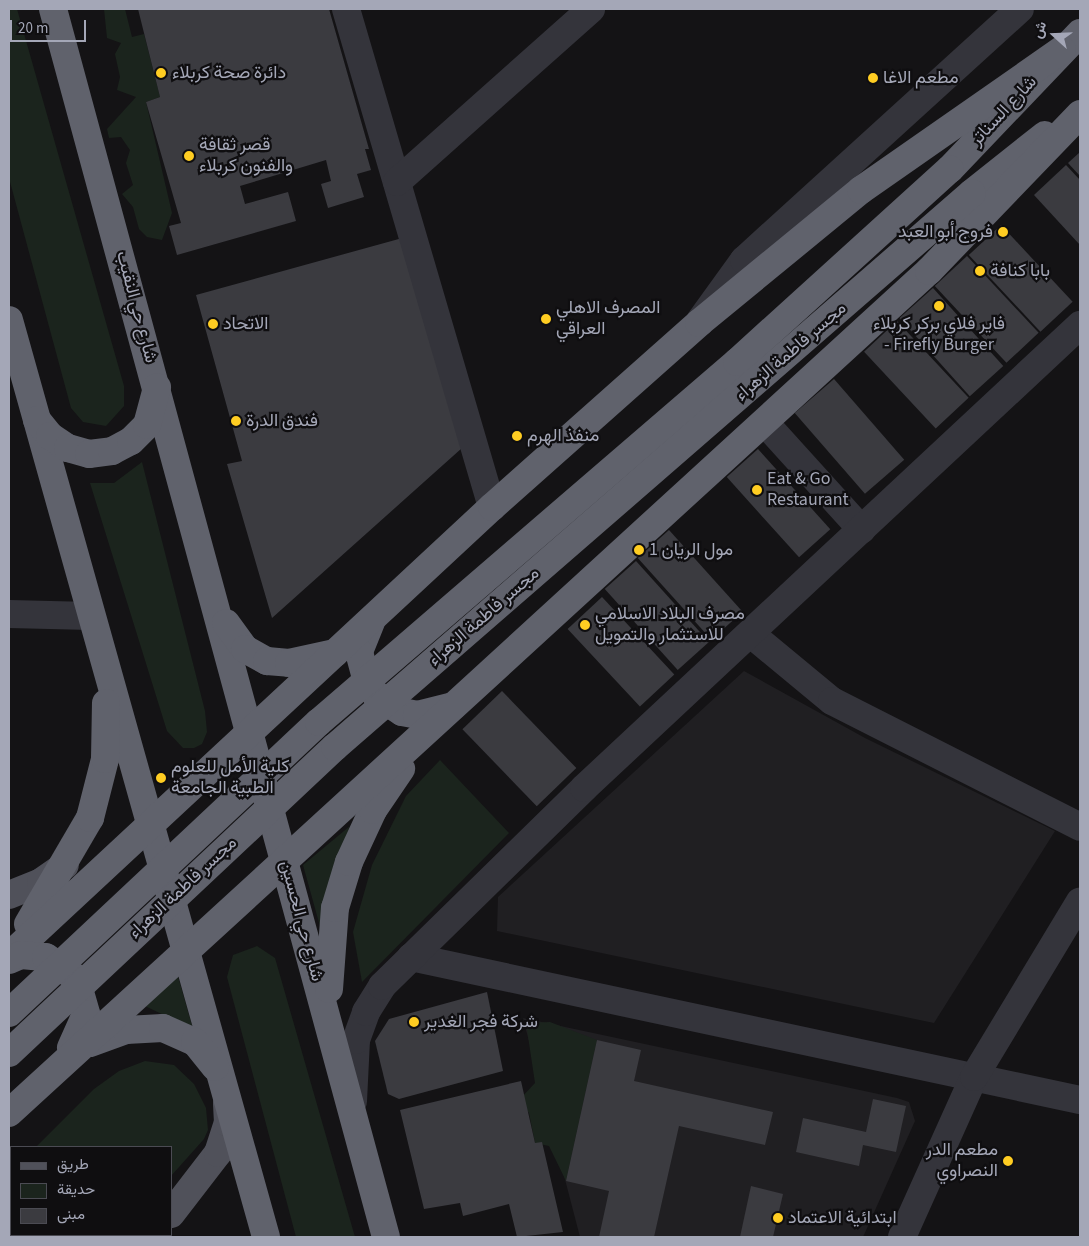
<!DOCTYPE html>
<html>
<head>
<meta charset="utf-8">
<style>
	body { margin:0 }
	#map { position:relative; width:1089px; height:1246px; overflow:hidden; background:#141315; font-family:"Source Sans 3",Vazirmatn,sans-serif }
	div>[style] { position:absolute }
	.built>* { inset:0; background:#201f22 }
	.green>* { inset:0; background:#1b241d }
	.building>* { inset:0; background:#3b3b40; transform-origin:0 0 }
	.minor>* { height:28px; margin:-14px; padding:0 14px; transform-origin:14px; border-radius:14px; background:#34343b }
	.major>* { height:28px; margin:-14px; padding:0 14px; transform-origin:14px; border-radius:14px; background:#50515a }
	.highway>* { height:28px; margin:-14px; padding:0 14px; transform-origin:14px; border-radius:14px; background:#60626c }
	.highway-bridge>* { height:28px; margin:-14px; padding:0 14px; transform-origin:14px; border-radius:14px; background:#60626c }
	.dots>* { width:14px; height:14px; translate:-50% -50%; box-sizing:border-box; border:2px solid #0f0e10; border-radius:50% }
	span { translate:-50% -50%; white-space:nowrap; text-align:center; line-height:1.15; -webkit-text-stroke:4.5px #0f0e10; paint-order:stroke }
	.poi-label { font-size:18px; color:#a4a7b7 }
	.left { translate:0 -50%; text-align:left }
	.right { translate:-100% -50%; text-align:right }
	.street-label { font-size:18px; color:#a4a7b7 }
	.frame { position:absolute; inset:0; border:10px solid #a4a7b7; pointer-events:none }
	.legend { position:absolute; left:10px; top:1146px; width:162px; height:90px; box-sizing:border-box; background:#0f0e10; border:1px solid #4b4b53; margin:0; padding:6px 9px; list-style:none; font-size:15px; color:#a4a7b7 }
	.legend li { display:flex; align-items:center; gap:10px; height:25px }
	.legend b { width:25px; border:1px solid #4b4b53 }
	.north { position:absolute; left:1029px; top:10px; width:50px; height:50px; -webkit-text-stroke:4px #0f0e10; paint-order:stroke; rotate:290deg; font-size:14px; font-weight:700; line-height:20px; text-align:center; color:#a4a7b7 }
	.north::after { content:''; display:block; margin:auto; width:18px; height:22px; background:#a4a7b7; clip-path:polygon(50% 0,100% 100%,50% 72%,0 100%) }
	.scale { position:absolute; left:10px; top:20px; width:76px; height:22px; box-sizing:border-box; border:2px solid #a4a7b7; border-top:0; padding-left:6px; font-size:15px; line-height:18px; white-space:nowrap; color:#a4a7b7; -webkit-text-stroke:4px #0f0e10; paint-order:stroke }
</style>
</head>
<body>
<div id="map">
	<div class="built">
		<div style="clip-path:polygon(744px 671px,865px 738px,1055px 831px,934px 1023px,497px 931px,498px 897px)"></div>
		<div style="clip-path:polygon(523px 1018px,897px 1098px,909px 1102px,915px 1121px,863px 1237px,580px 1237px)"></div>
	</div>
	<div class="green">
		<div style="clip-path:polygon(9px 9px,17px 9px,124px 386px,124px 406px,106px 426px,83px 422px,71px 408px,9px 178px)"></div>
		<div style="clip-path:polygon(104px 9px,125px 9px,132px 37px,144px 34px,160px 97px,146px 102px,172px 213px,162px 240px,147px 237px,139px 229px,133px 207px,122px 194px,133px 185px,126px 163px,130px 150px,121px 137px,109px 138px,107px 129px,136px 97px,117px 90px,120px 77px,115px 54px,121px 43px,107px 38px)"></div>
		<div style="clip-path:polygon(142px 462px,205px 711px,207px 732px,202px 744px,194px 748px,183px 748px,167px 731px,90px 483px,114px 483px)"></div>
		<div style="clip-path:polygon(440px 760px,509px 833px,362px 982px,353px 932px,372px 865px,406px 796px)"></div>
		<div style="clip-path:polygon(350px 826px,334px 867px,321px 930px,303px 865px)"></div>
		<div style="clip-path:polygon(257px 946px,275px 958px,355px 1237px,296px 1237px,227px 977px,233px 955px)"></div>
		<div style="clip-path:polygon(177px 973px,193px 1029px,145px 1006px)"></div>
		<div style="clip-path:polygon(550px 1022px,597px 1040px,566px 1181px,549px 1146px,535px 1143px,529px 1113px,519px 1100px,535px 1083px,526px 1023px)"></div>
		<div style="clip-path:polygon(145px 1061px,174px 1065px,194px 1084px,206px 1108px,208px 1130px,204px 1139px,171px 1176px,171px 1147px,36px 1147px,94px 1089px,119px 1071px)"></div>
		<div style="clip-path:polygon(11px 1173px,11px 1235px,107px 1235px,9px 1237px)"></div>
	</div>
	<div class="building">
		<div style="clip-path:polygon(138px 9px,329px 9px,369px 149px,365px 149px,371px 170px,357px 174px,364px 197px,328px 208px,321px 184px,331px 181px,326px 160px,240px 186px,245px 204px,288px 192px,296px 221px,177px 255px,169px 226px,181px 223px,146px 102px,160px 97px)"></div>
		<div style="clip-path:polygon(1080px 152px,1080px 176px,1068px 163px)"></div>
		<div style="clip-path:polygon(1066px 165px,1080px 180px,1080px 245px,1034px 195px)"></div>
		<div style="left:1001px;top:225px;width:105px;height:44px;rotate:47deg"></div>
		<div style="clip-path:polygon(406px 237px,462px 448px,272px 618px,227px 464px,242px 461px,196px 295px)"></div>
		<div style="left:967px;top:256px;width:105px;height:44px;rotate:47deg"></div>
		<div style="left:933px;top:288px;width:105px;height:45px;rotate:48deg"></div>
		<div style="left:897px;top:321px;width:105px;height:45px;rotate:47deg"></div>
		<div style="left:834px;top:379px;width:107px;height:52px;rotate:49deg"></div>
		<div style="left:758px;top:449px;width:108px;height:42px;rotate:48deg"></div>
		<div style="left:669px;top:530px;width:110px;height:42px;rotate:48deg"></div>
		<div style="left:636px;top:561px;width:109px;height:42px;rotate:48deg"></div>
		<div style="left:602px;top:597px;width:106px;height:47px;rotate:47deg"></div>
		<div style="left:502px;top:691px;width:107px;height:55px;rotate:46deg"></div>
		<div style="clip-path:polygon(487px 992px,503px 1071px,399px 1099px,388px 1094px,375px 1041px,389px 1019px)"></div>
		<div style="clip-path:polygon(597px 1040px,641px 1050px,634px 1081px,773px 1112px,765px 1145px,679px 1126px,654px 1237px,599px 1237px,609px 1191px,566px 1181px)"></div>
		<div style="clip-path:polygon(521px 1081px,535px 1143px,542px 1142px,563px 1232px,517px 1237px,509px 1204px,463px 1216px,460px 1203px,424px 1209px,400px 1110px)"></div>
		<div style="clip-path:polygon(873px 1099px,906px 1106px,896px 1152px,863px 1145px,859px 1166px,796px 1152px,803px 1118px,866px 1132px)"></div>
		<div style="clip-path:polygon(751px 1186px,783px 1194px,773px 1237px,740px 1237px)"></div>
	</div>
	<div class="minor">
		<div style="left:346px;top:9px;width:519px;rotate:73.66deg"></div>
		<div style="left:397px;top:182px;width:260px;rotate:-41.7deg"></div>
		<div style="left:700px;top:321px;width:75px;rotate:-54.2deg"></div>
		<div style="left:744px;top:260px;width:373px;rotate:-42.3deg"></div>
		<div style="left:765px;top:423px;width:144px;rotate:47.8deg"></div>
		<div style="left:9px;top:614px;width:82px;rotate:1.4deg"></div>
		<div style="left:751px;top:634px;width:105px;rotate:39.6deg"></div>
		<div style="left:832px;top:701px;width:278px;rotate:26.9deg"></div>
		<div style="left:411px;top:957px;width:684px;rotate:12.07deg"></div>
		<div style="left:353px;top:1101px;width:61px;rotate:-87.2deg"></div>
		<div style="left:356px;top:1040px;width:30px;rotate:-70deg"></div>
		<div style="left:366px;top:1012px;width:31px;rotate:-58deg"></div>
		<div style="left:382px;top:986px;width:283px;rotate:-44.4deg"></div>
		<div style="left:584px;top:788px;width:679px;rotate:-43.03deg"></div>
		<div style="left:902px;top:1237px;width:175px;rotate:-65.8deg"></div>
		<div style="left:974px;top:1077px;width:205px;rotate:-58.9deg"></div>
	</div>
	<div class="major">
		<div style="left:9px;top:895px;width:35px;rotate:-22deg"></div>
		<div style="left:41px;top:882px;width:29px;rotate:-35deg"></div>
		<div style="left:171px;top:1214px;width:77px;rotate:-52.4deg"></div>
		<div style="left:218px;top:1153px;width:32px;rotate:-72deg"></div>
		<div style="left:228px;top:1123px;width:20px;rotate:-93deg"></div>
		<div style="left:150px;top:1237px;width:3px;rotate:-45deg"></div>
	</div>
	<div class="highway">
		<div style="left:53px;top:9px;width:1272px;rotate:74.83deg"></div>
		<div style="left:950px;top:169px;width:188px;rotate:-46.3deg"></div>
		<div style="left:972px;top:193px;width:93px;rotate:-38.5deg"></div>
		<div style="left:9px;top:320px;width:952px;rotate:74.34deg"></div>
		<div style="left:37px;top:420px;width:21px;rotate:51deg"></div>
		<div style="left:50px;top:436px;width:22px;rotate:34deg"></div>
		<div style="left:68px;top:448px;width:22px;rotate:16deg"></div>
		<div style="left:89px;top:454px;width:23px;rotate:-7deg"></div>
		<div style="left:112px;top:451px;width:21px;rotate:-28deg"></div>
		<div style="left:131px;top:441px;width:23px;rotate:-45deg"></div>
		<div style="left:147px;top:425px;width:39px;rotate:-75deg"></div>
		<div style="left:371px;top:622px;width:32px;rotate:112deg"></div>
		<div style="left:359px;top:652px;width:31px;rotate:75deg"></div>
		<div style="left:367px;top:682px;width:16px;rotate:55deg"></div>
		<div style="left:376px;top:695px;width:31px;rotate:33deg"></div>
		<div style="left:402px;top:712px;width:15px;rotate:11deg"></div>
		<div style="left:417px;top:715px;width:37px;rotate:-14deg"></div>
		<div style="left:226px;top:623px;width:32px;rotate:54deg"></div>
		<div style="left:245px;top:649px;width:25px;rotate:29deg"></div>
		<div style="left:267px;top:661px;width:22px;rotate:5deg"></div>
		<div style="left:289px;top:663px;width:47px;rotate:-12.3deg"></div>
		<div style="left:28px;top:924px;width:123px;rotate:-59.7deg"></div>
		<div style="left:90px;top:818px;width:61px;rotate:-75.7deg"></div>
		<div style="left:105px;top:759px;width:56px;rotate:-89deg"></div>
		<div style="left:9px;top:956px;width:659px;rotate:-42.91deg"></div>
		<div style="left:492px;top:507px;width:277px;rotate:-41.6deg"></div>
		<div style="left:699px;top:323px;width:210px;rotate:-39.4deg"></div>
		<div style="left:861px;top:190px;width:245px;rotate:-34.9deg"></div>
		<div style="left:9px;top:960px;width:13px;rotate:-23deg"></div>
		<div style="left:21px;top:955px;width:25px;rotate:5deg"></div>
		<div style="left:46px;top:957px;width:37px;rotate:35deg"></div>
		<div style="left:76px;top:978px;width:37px;rotate:74deg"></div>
		<div style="left:86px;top:1014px;width:37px;rotate:114deg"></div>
		<div style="left:329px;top:989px;width:81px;rotate:-85.8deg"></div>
		<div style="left:335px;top:908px;width:48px;rotate:-73.1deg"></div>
		<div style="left:349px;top:862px;width:57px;rotate:-65.2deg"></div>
		<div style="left:373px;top:810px;width:50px;rotate:-55.7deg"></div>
		<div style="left:90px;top:1043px;width:38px;rotate:-20deg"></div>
		<div style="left:126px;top:1030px;width:37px;rotate:-3deg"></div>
		<div style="left:163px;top:1028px;width:35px;rotate:24deg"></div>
		<div style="left:195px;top:1042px;width:32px;rotate:51deg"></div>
		<div style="left:9px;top:1113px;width:1247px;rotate:-42.47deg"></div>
		<div style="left:929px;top:271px;width:218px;rotate:-46.1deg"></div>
	</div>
	<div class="highway-bridge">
		<div style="left:9px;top:1013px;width:425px;rotate:-43.2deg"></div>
		<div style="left:319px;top:722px;width:552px;rotate:-40.74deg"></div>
		<div style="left:737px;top:362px;width:287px;rotate:-42.2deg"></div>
		<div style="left:9px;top:1053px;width:447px;rotate:-43.2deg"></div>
		<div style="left:335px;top:747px;width:844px;rotate:-41.01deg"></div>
	</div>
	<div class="dots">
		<div style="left:161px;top:73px;background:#ffcd22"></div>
		<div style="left:873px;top:78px;background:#ffcd22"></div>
		<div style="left:189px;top:156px;background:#ffcd22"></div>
		<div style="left:1003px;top:232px;background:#ffcd22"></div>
		<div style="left:980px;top:271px;background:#ffcd22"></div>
		<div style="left:939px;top:306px;background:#ffcd22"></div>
		<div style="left:546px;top:319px;background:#ffcd22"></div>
		<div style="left:213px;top:324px;background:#ffcd22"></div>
		<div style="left:236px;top:421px;background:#ffcd22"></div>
		<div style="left:517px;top:436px;background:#ffcd22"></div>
		<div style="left:757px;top:490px;background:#ffcd22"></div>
		<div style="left:639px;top:550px;background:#ffcd22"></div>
		<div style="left:585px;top:625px;background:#ffcd22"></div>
		<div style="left:161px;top:778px;background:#ffcd22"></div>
		<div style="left:414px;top:1022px;background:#ffcd22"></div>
		<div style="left:1008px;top:1161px;background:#ffcd22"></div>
		<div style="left:778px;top:1218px;background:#ffcd22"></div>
	</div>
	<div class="poi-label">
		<span class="left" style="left:172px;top:73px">دائرة صحة كربلاء</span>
		<span class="left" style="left:883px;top:78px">مطعم الاغا</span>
		<span class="left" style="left:199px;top:156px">قصر ثقافة<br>والفنون كربلاء</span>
		<span class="right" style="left:993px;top:232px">فروج أبو العبد</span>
		<span class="left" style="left:990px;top:271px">بابا كنافة</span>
		<span class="left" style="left:556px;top:319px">المصرف الاهلي<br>العراقي</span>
		<span class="left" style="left:223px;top:324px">الاتحاد</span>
		<span style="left:939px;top:335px">فاير فلاي بركر كربلاء<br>- Firefly Burger</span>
		<span class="left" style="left:246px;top:421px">فندق الدرة</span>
		<span class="left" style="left:527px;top:436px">منفذ الهرم</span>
		<span class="left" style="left:767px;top:490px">Eat &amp; Go<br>Restaurant</span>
		<span class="left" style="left:649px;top:550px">مول الريان 1</span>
		<span class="left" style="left:595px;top:625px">مصرف البلاد الاسلامي<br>للاستثمار والتمويل</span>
		<span class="left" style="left:171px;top:778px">كلية الأمل للعلوم<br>الطبية الجامعة</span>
		<span class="left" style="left:424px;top:1022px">شركة فجر الغدير</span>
		<span class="right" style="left:998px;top:1161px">مطعم الدر<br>النصراوي</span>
		<span class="left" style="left:788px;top:1218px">ابتدائية الاعتماد</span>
	</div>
	<div class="street-label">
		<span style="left:1004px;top:111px;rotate:-47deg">شارع السناتر</span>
		<span style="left:136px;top:307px;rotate:75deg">شارع حي النقيب</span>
		<span style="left:791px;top:352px;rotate:-41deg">مجسر فاطمة الزهراء</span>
		<span style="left:484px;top:617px;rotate:-41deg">مجسر فاطمة الزهراء</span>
		<span style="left:183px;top:888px;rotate:-43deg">مجسر فاطمة الزهراء</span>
		<span style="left:301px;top:921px;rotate:75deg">شارع حي الحسين</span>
	</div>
	<div class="frame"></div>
	<ul class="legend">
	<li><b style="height:6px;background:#50515a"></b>طريق</li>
	<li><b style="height:14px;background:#1b241d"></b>حديقة</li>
	<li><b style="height:14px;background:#3b3b40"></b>مبنى</li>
	</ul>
	<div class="north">ش</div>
	<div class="scale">20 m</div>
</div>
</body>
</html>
